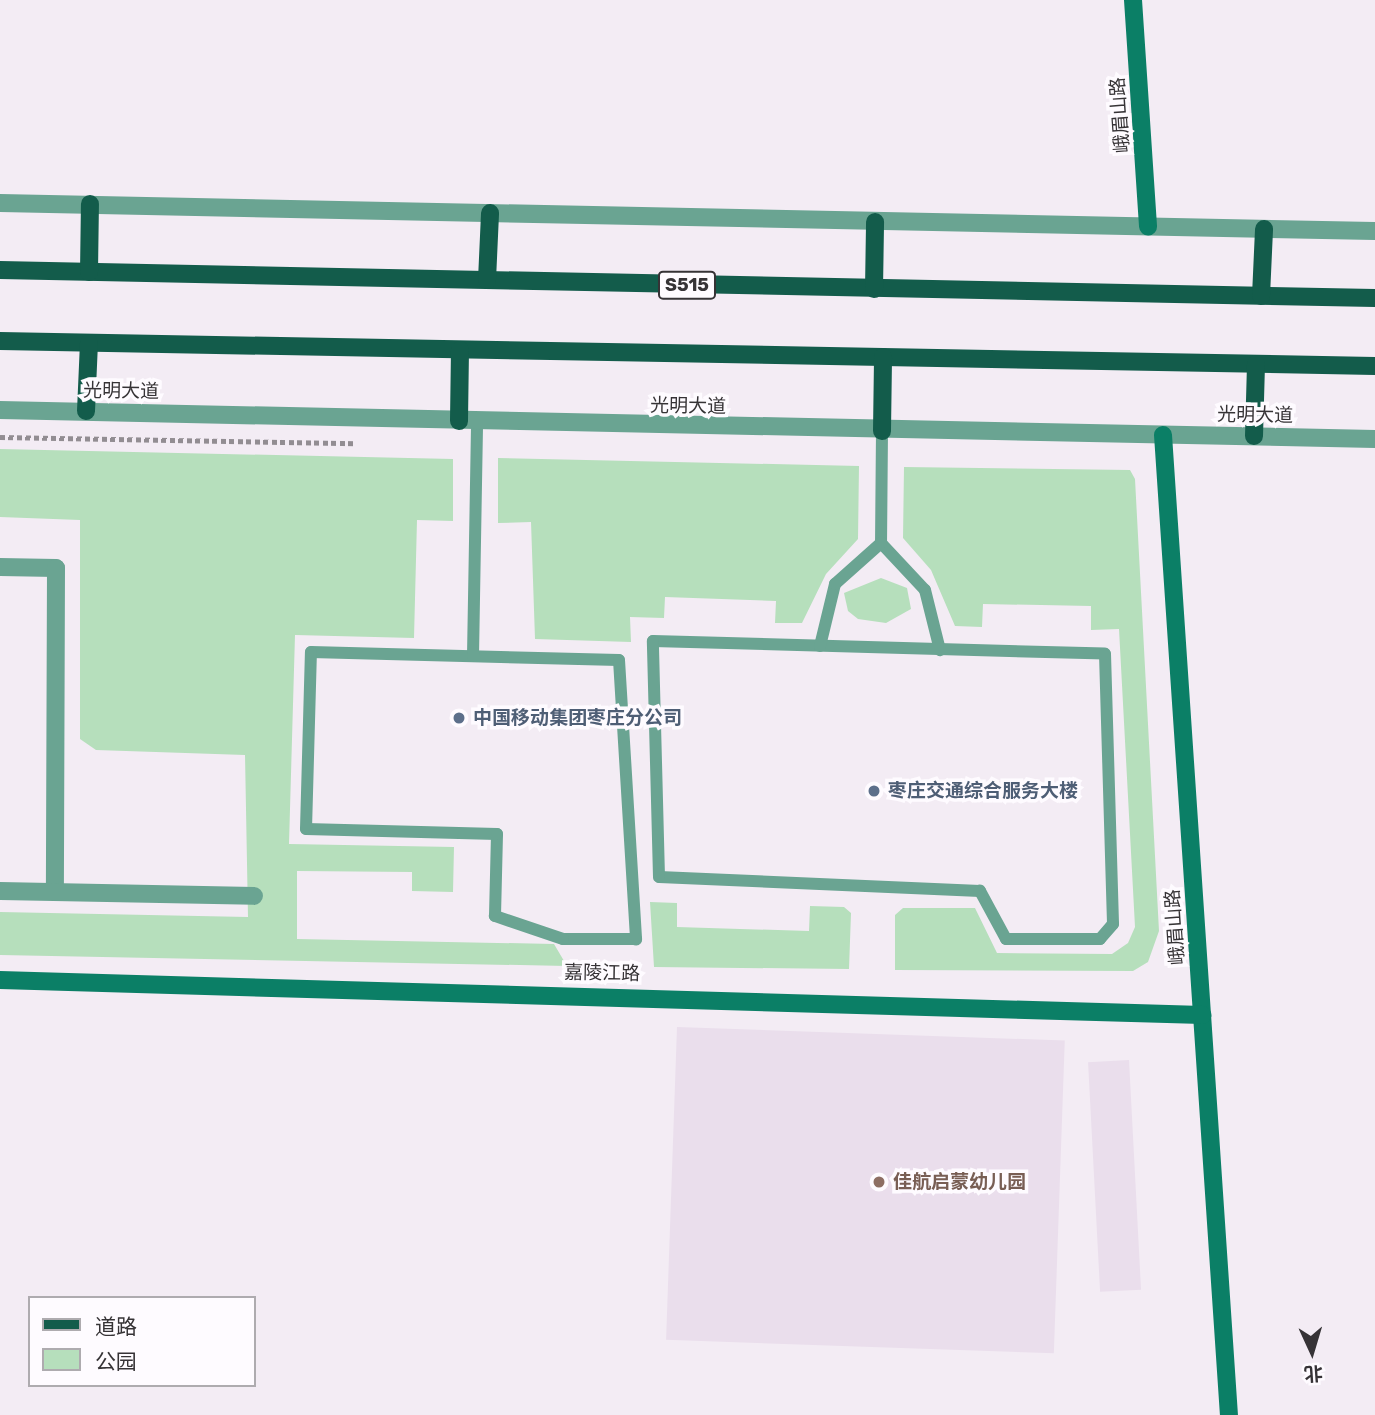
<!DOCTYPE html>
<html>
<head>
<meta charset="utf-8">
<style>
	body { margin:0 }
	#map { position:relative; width:1375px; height:1415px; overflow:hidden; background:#f3ecf4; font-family:Rubik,"Noto Sans SC",sans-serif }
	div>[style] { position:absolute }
	.built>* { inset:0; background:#eadeec; transform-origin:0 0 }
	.green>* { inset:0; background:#b6dfbc }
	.path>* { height:4.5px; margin-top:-2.25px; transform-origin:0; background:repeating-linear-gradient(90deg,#928d92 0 5px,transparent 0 8.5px) }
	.lane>* { height:12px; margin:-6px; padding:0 6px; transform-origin:6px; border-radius:6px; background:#6aa492 }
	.street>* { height:18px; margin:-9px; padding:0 9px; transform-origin:9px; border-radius:9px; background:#6aa492 }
	.secondary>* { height:18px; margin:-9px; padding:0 9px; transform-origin:9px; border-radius:9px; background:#0b7f66 }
	.primary>* { height:18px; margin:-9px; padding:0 9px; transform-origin:9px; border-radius:9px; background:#135c4b }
	.dots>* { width:19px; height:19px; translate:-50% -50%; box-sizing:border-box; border:4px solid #fefbff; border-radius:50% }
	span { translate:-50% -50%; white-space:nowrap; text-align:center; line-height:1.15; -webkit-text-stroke:7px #fefbff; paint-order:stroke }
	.shield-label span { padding:2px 5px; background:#fefbff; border:2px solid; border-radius:5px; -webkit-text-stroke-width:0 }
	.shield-label { font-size:18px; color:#363336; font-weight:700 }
	.street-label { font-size:19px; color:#363336 }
	.service-label { font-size:19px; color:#4e5e75; font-weight:700 }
	.left { translate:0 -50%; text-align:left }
	.education-label { font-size:19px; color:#785e54; font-weight:700 }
	.legend { position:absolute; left:28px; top:1296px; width:228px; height:91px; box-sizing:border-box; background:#fefbff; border:2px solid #aeabaf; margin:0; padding:9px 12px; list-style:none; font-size:21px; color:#363336 }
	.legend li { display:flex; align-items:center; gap:14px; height:35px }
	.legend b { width:35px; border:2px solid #aeabaf }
	.north { position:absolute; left:1277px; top:1317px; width:70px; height:70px; -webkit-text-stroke:5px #fefbff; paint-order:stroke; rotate:176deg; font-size:19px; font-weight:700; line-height:28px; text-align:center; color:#363336 }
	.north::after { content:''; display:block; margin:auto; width:24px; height:32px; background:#363336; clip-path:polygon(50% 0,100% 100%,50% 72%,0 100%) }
</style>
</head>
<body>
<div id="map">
	<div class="built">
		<div style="left:677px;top:1027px;width:388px;height:313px;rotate:2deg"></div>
		<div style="left:1129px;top:1060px;width:230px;height:41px;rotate:87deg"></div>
	</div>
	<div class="green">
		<div style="clip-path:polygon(0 449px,453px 459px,453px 521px,417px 520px,414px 638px,295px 635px,289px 844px,454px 847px,453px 892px,412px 891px,412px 872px,297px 871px,297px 939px,554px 944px,567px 966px,0 955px,0 912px,248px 917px,245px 755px,96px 750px,80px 739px,80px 520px,0 517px)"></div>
		<div style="clip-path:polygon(498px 458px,859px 466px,858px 539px,826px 574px,802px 623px,775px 623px,776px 601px,665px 597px,664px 618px,630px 617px,631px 642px,535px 639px,531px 522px,498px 523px)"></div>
		<div style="clip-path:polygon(904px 467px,1130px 470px,1135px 479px,1159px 931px,1148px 962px,1133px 971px,895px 970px,895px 915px,903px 908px,975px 908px,997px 953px,1112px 954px,1128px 943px,1135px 927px,1119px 629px,1091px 630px,1091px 606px,983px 604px,982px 627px,955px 626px,931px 570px,903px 538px)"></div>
		<div style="clip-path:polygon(881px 578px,907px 588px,911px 609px,886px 623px,858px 619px,848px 611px,844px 593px)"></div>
		<div style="clip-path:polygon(650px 902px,677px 903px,677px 927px,809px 931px,810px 906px,844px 907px,851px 913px,849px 969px,654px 967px)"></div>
	</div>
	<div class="path">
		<div style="left:0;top:437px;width:356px;rotate:1deg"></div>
	</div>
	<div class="lane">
		<div style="left:882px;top:431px;width:112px;rotate:90.5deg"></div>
		<div style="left:881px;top:543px;width:64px;rotate:46.9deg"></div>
		<div style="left:925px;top:590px;width:62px;rotate:76deg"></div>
		<div style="left:653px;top:641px;width:452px;rotate:1.6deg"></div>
		<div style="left:1105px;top:654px;width:270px;rotate:88.3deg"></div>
		<div style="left:1113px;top:924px;width:20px;rotate:131deg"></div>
		<div style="left:1100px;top:939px;width:94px;rotate:180deg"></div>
		<div style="left:1006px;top:939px;width:55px;rotate:-118.4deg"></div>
		<div style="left:980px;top:891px;width:321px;rotate:-177.5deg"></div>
		<div style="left:659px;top:877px;width:236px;rotate:-91.5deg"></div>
		<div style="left:820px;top:646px;width:64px;rotate:-76.4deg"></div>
		<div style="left:835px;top:584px;width:62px;rotate:-41.7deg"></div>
		<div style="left:311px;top:652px;width:308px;rotate:1.5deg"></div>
		<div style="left:619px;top:660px;width:280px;rotate:86.5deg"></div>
		<div style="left:636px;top:939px;width:73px;rotate:180deg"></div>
		<div style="left:563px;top:939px;width:72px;rotate:-161.3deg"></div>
		<div style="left:495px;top:916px;width:82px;rotate:-88.6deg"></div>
		<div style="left:497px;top:834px;width:191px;rotate:-178.5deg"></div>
		<div style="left:306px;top:829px;width:177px;rotate:-88.4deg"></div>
		<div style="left:473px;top:656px;width:234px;rotate:-89deg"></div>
	</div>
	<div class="street">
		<div style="left:0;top:203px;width:1375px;rotate:1.17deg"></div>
		<div style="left:0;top:410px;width:1375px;rotate:1.21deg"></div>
		<div style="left:0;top:567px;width:56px;rotate:1deg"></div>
		<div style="left:56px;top:568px;width:324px;rotate:90.2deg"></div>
		<div style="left:0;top:891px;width:254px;rotate:1.1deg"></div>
	</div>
	<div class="secondary">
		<div style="left:1133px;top:0;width:227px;rotate:86.2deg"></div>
		<div style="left:1163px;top:435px;width:982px;rotate:86.15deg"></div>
		<div style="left:0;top:980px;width:1203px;rotate:1.67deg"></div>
	</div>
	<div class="primary">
		<div style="left:0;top:270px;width:1375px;rotate:1.17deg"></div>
		<div style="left:89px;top:272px;width:68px;rotate:-89.2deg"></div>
		<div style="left:487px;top:280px;width:67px;rotate:-87.4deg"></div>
		<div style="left:874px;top:289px;width:67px;rotate:-89.1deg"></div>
		<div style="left:1261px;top:296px;width:67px;rotate:-87.4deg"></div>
		<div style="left:0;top:341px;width:1375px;rotate:1.04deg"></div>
		<div style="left:86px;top:411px;width:68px;rotate:-87.5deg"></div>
		<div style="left:459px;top:421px;width:71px;rotate:-89.2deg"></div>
		<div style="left:882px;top:431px;width:74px;rotate:-89.2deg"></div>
		<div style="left:1254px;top:436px;width:72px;rotate:-88.4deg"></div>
	</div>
	<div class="dots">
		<div style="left:459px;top:718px;background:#5c6f8a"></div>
		<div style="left:874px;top:791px;background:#5c6f8a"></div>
		<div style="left:879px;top:1182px;background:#8d6e63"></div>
	</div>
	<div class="shield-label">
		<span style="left:687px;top:285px">S515</span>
	</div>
	<div class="street-label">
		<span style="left:1120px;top:115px;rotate:-94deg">峨眉山路</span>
		<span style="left:121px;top:391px;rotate:1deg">光明大道</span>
		<span style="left:688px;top:406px;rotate:1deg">光明大道</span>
		<span style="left:1255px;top:415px;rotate:1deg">光明大道</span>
		<span style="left:1175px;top:927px;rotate:-94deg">峨眉山路</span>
		<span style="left:602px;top:973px;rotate:1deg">嘉陵江路</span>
	</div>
	<div class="service-label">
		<span class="left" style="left:473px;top:718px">中国移动集团枣庄分公司</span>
		<span class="left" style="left:888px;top:791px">枣庄交通综合服务大楼</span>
	</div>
	<div class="education-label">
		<span class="left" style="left:893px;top:1182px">佳航启蒙幼儿园</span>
	</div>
	<ul class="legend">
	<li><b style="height:9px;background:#135c4b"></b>道路</li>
	<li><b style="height:19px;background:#b6dfbc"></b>公园</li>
	</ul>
	<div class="north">北</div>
</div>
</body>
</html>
